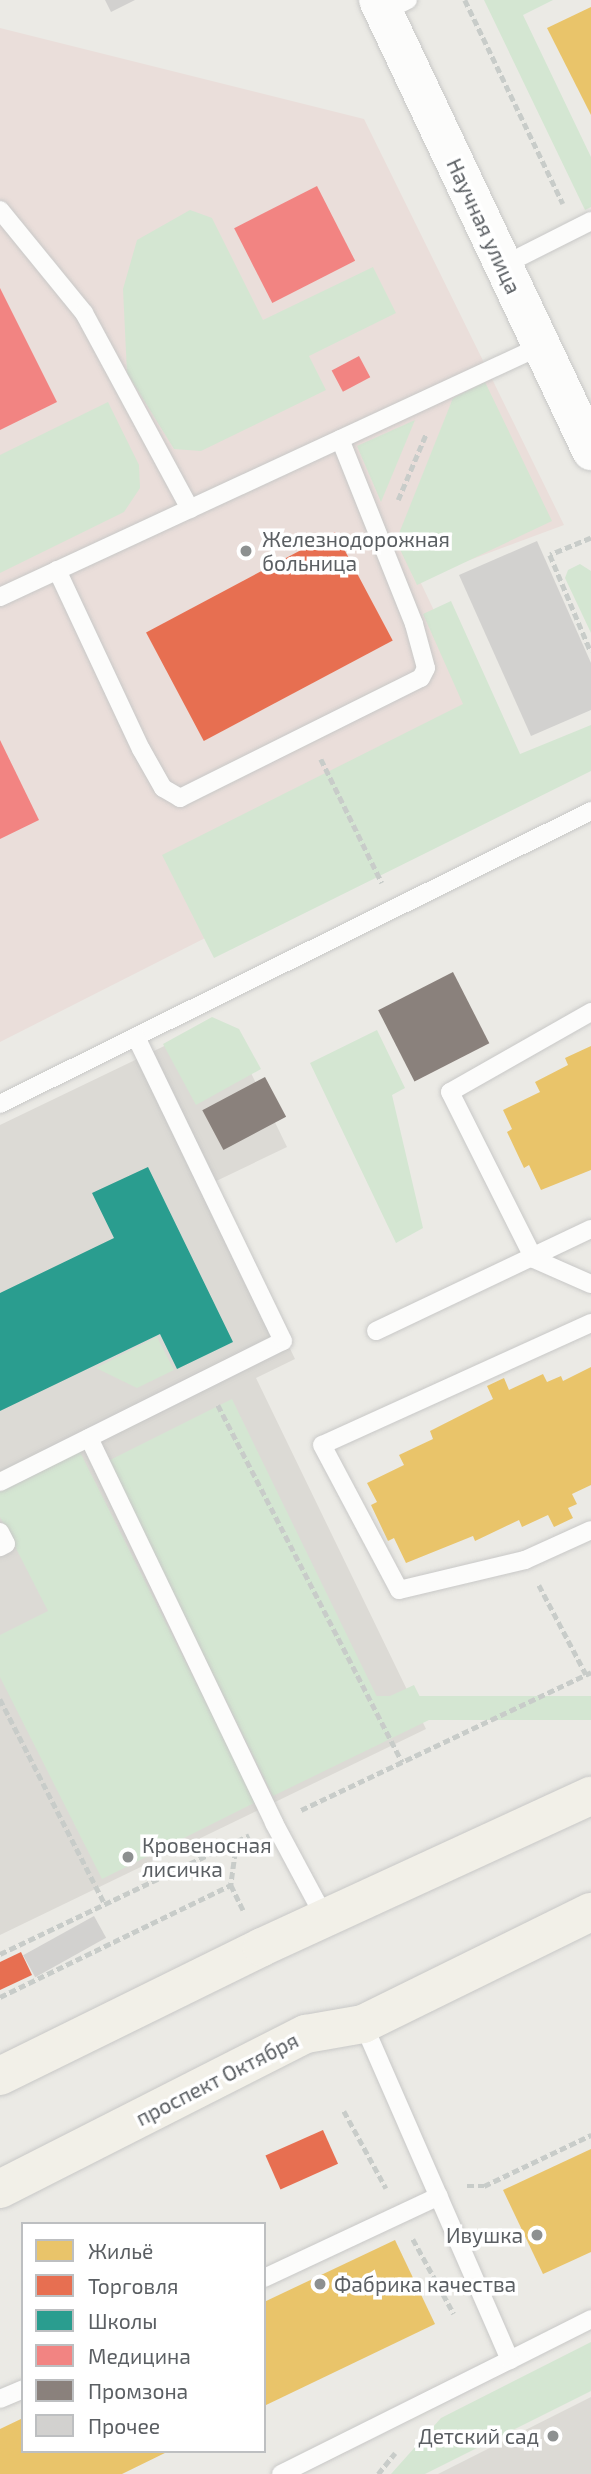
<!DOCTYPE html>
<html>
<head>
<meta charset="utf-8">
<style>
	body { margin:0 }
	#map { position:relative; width:591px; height:2474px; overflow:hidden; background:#ebeae5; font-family:"Exo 2",sans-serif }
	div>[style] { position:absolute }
	.education>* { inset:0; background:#dcdad5 }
	.medical>* { inset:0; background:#eadeda }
	.green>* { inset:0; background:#d4e6d2; transform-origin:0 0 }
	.homes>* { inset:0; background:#e9c46a }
	.shops>* { inset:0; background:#e76f51; transform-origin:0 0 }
	.schools>* { inset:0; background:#2a9d8f }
	.health>* { inset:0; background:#f28482; transform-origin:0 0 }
	.industry>* { inset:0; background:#8a817c; transform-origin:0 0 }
	.building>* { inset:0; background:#d2d1cf; transform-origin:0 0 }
	.path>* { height:4.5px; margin-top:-2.25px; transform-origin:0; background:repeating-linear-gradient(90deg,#c8ccc9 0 7px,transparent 0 10.5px) }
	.roads { filter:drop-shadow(0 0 2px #c8c8c7) drop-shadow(0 0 2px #c8c8c7) }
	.service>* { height:18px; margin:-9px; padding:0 9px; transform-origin:9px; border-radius:9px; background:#fcfcfb }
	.tertiary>* { height:38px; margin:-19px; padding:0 19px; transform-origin:19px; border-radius:19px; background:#fcfcfb }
	.primary>* { height:38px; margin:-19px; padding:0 19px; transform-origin:19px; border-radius:19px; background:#f2f0e8 }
	.dots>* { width:19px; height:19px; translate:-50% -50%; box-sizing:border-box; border:4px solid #fff; border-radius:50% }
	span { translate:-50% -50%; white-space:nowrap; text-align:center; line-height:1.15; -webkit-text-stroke:7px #fff; paint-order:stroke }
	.street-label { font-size:21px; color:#5b5f63 }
	.poi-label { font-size:21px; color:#5b5f63 }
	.left { translate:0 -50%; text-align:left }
	.right { translate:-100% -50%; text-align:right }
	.legend { position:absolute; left:21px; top:2222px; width:245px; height:231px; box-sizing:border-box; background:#fff; border:2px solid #bdbfc1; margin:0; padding:9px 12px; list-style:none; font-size:21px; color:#5b5f63 }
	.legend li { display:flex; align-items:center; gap:14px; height:35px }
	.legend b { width:35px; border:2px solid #bdbfc1 }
</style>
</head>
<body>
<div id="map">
	<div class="education">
		<div style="clip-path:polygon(210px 1024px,230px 1030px,287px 1147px,210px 1184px,295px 1359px,256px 1378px,426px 1729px,0 1935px,0 1125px)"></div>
		<div style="clip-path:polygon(591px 2397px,591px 2474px,438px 2474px)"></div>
	</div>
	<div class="medical">
		<div style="clip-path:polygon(0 28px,364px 119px,564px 525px,419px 579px,515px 781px,0 1042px)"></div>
	</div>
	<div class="green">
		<div style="clip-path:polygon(484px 0,553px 0,523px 15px,591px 157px,591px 207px,585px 210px)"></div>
		<div style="clip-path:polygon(190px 210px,212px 218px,263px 320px,373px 267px,396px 313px,309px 356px,326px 390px,201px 451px,174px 449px,127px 373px,123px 289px,137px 240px)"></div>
		<div style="clip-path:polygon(485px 382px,552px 521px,417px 585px,396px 541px,453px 398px)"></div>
		<div style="clip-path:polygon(108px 402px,139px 465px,140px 488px,124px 512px,0 573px,0 455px)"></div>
		<div style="clip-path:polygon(415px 420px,381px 502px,357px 446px)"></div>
		<div style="clip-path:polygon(580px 564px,591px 571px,591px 633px,565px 578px,568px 570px)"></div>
		<div style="clip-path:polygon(451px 601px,520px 754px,591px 725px,591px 771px,214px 958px,162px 855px,463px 704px,423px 614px)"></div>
		<div style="clip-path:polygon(212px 1017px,239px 1029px,261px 1069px,196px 1105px,163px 1044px)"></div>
		<div style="clip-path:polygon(377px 1030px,405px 1088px,392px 1095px,423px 1228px,396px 1243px,310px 1063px)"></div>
		<div style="clip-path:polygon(157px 1337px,174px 1370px,137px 1388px,96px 1368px)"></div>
		<div style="clip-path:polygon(232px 1399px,379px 1701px,414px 1685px,431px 1719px,273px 1796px,108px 1461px)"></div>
		<div style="clip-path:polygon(79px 1450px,256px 1802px,102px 1879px,0 1677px,0 1635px,48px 1611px,0 1517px,0 1490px)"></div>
		<div style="left:591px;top:1696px;width:24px;height:313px;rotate:90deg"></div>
		<div style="clip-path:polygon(591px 2342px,591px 2391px,425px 2474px,391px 2474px,441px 2418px)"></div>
	</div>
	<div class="homes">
		<div style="clip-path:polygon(591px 7px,591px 115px,547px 28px)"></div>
		<div style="clip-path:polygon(591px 1046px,591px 1170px,541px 1190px,529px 1165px,524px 1168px,507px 1132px,512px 1129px,503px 1110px,540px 1092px,535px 1082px,568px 1065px,565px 1058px)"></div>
		<div style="clip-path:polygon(591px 1367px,591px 1485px,572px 1494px,577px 1504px,568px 1508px,573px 1518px,554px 1527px,548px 1515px,522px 1527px,519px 1520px,475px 1541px,473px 1536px,406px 1563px,394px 1538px,388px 1541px,371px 1505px,377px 1502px,367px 1483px,404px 1465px,399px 1455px,433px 1439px,430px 1431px,493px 1399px,487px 1386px,504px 1378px,509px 1390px,543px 1374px,547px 1382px,561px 1376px,563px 1381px)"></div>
		<div style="clip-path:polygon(591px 2149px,591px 2252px,543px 2274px,503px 2190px)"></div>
		<div style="clip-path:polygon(395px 2240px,435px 2324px,264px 2406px,264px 2302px)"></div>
		<div style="clip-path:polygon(23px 2418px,23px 2451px,169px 2451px,122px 2474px,0 2474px,0 2429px)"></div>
	</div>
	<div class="shops">
		<div style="left:335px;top:532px;width:123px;height:214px;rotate:62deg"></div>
		<div style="clip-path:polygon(21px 1952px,32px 1975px,0 1990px,0 1962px)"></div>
		<div style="left:323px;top:2130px;width:37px;height:63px;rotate:66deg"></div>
	</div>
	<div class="schools">
		<div style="clip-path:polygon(148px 1167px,233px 1342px,177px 1369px,160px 1334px,0 1411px,0 1293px,114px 1238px,92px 1193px)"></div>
	</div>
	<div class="health">
		<div style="left:317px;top:186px;width:84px;height:93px;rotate:63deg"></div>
		<div style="clip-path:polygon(0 288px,57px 402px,0 430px)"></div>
		<div style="left:359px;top:356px;width:24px;height:31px;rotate:62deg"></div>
		<div style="clip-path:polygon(0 740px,39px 820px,0 839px)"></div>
	</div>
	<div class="industry">
		<div style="left:453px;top:972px;width:80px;height:84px;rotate:63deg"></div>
		<div style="left:265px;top:1077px;width:45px;height:71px;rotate:62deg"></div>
	</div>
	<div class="building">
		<div style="clip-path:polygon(105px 0,135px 0,111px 12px)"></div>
		<div style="clip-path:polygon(537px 541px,591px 663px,591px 710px,531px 736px,459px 575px)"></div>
		<div style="left:94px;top:1916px;width:25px;height:81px;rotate:61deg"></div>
	</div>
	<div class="path">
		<div style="left:465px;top:0;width:226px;rotate:64.3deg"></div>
		<div style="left:398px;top:500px;width:72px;rotate:-67deg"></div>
		<div style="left:591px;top:538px;width:44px;rotate:157.5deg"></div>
		<div style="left:550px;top:555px;width:105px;rotate:67.1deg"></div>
		<div style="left:321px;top:759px;width:138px;rotate:63.8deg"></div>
		<div style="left:218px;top:1405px;width:402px;rotate:62.7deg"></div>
		<div style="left:539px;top:1585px;width:101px;rotate:62.2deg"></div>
		<div style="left:0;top:1699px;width:230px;rotate:62.9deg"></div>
		<div style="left:301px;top:1810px;width:321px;rotate:-25.4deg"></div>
		<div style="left:237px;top:1841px;width:44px;rotate:97.8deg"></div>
		<div style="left:231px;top:1885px;width:28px;rotate:64deg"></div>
		<div style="left:0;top:1954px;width:276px;rotate:-25.5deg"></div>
		<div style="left:0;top:1997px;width:257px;rotate:-25.9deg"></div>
		<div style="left:344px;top:2111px;width:88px;rotate:61.4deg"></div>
		<div style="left:467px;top:2186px;width:17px"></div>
		<div style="left:484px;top:2186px;width:119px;rotate:-25.5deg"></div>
		<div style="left:413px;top:2239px;width:85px;rotate:61.3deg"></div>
		<div style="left:378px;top:2474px;width:27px;rotate:-51deg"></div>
	</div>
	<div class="roads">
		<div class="service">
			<div style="left:384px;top:12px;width:27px;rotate:-27deg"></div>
			<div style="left:0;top:210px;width:133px;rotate:50.8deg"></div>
			<div style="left:84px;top:313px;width:223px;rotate:61.6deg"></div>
			<div style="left:502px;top:266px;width:100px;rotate:-26.8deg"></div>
			<div style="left:57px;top:570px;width:198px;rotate:64.9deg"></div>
			<div style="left:141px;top:749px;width:45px;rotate:60.6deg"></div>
			<div style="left:163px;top:788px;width:20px;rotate:30deg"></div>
			<div style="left:180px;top:798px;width:269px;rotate:-26.5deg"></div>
			<div style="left:421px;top:678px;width:11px;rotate:-63deg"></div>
			<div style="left:426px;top:668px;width:46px;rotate:-105.3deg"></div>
			<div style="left:414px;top:624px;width:199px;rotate:-111.8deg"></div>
			<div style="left:0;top:597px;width:596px;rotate:-24.89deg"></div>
			<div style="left:591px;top:1012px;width:162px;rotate:150.4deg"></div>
			<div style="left:450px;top:1092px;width:187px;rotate:63.3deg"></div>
			<div style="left:534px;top:1259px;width:62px;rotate:23.7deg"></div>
			<div style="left:0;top:1104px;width:660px;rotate:-26.37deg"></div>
			<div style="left:591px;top:1323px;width:295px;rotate:155.6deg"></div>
			<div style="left:322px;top:1445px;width:164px;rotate:62deg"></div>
			<div style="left:399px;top:1590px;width:130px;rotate:-13.4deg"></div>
			<div style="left:525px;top:1560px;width:72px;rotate:-24.4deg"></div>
			<div style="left:376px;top:1331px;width:238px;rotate:-25.4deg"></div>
			<div style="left:89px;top:1438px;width:427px;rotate:64.3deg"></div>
			<div style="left:274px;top:1823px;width:110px;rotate:61.8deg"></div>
			<div style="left:0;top:1482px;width:316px;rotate:-26.5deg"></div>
			<div style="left:283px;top:1341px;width:338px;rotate:-115.8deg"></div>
			<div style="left:0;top:1532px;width:13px;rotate:63deg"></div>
			<div style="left:6px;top:1544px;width:7px;rotate:153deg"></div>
			<div style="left:264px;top:2278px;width:193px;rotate:-25.1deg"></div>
			<div style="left:510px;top:2360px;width:91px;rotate:-26.8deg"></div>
			<div style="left:0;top:2399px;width:25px;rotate:-23deg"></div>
			<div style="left:281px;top:2474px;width:256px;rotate:-26.5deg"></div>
			<div style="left:510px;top:2360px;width:367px;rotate:-113.6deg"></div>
		</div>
		<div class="tertiary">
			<div style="left:378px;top:0;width:499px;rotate:64.7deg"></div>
		</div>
		<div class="primary">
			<div style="left:0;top:2076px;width:292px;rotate:-26.2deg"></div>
			<div style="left:262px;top:1947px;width:362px;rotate:-24.7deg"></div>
			<div style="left:0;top:2189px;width:343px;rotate:-26.9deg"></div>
			<div style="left:306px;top:2034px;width:58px;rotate:-10deg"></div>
			<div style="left:363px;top:2024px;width:254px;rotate:-26.2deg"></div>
		</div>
	</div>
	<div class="dots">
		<div style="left:246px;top:551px;background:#8d9090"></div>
		<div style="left:128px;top:1857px;background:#8d9090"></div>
		<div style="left:537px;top:2235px;background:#8d9090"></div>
		<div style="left:320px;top:2284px;background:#8d9090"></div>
		<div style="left:553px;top:2436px;background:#8d9090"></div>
	</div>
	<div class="street-label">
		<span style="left:484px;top:226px;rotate:65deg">Научная улица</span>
		<span style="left:217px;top:2079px;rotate:-27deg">проспект Октября</span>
	</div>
	<div class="poi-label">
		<span class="left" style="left:262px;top:551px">Железнодорожная<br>больница</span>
		<span class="left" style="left:142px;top:1857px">Кровеносная<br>лисичка</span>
		<span class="right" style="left:523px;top:2235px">Ивушка</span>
		<span class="left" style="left:334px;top:2284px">Фабрика качества</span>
		<span class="right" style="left:539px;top:2436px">Детский сад</span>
	</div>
	<ul class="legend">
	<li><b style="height:19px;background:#e9c46a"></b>Жильё</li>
	<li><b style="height:19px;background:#e76f51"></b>Торговля</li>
	<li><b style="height:19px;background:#2a9d8f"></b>Школы</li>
	<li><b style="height:19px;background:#f28482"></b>Медицина</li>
	<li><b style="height:19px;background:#8a817c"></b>Промзона</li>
	<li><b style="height:19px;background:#d2d1cf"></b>Прочее</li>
	</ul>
</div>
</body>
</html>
